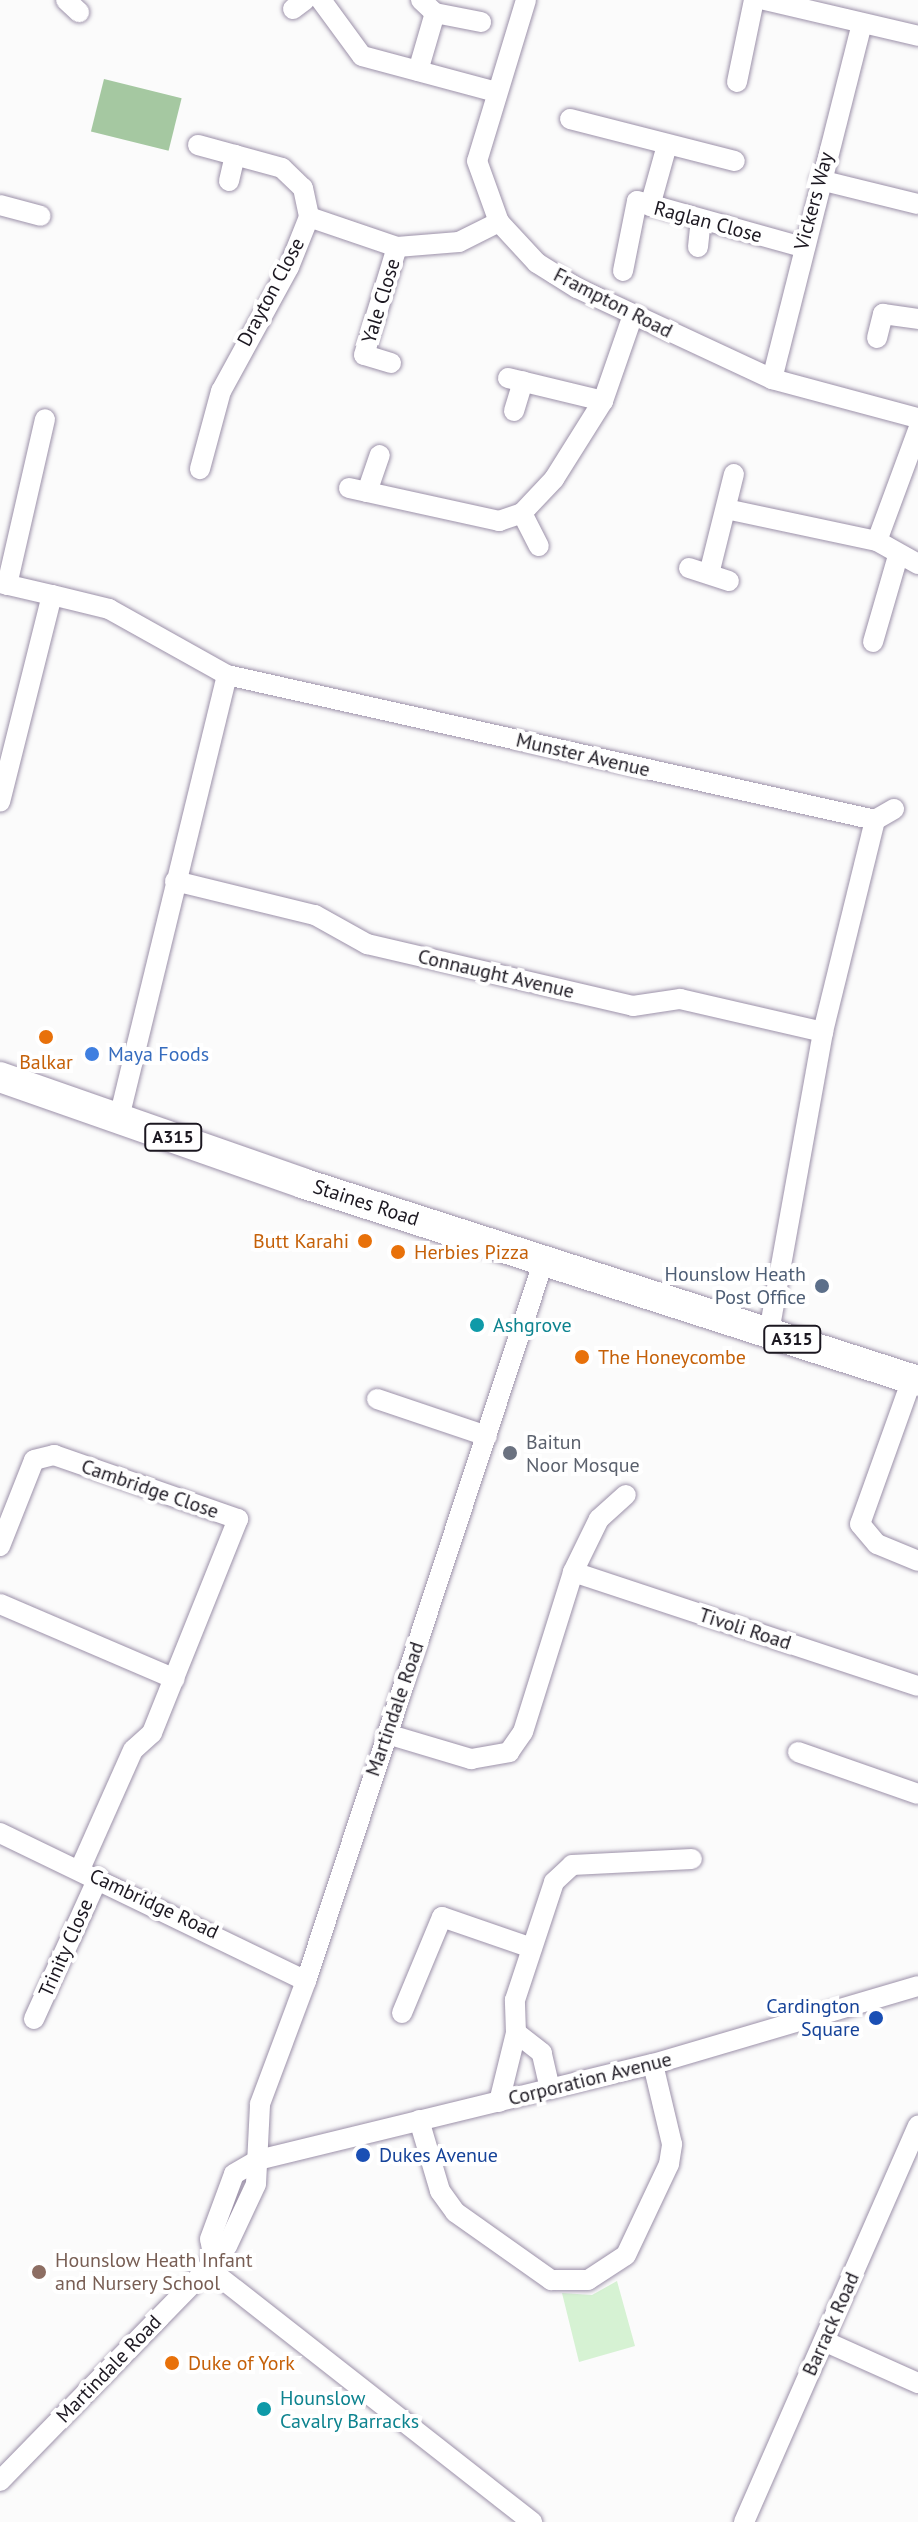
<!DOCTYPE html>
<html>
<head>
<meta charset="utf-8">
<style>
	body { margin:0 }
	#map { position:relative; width:918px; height:2522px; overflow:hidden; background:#fbfbfb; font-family:"PT Sans",sans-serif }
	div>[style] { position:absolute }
	.green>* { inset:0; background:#d6f2d3 }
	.forest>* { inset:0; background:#a5c8a1; transform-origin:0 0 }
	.roads { filter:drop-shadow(0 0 2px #9c91a9) drop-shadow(0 0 2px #9c91a9) }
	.street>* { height:20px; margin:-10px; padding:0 10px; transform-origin:10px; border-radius:10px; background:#fff }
	.primary>* { height:30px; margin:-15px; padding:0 15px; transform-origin:15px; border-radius:15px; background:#fff }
	.dots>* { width:22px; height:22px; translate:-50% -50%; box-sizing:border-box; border:4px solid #fff; border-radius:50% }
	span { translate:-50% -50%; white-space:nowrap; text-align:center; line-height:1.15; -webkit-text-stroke:8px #fff; paint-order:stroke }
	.shield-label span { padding:2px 6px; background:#fff; border:2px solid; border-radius:6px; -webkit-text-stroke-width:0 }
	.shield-label { font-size:18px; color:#1c1821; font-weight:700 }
	.street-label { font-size:20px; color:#1c1821 }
	.shop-label { font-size:20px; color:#366cbe }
	.left { translate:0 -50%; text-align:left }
	.food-label { font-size:20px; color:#c56008 }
	.right { translate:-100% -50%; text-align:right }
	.service-label { font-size:20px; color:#4e5e75 }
	.culture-label { font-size:20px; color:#0d838f }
	.worship-label { font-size:20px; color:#5b616d }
	.transit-label { font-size:20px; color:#164399 }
	.education-label { font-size:20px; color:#785e54 }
</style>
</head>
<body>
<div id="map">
	<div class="green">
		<div style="clip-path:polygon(617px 2281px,635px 2346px,579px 2362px,562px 2293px,592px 2295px)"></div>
	</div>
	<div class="forest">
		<div style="left:104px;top:79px;width:80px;height:54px;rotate:14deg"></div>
	</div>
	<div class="roads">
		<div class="street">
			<div style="left:66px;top:0;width:18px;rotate:43deg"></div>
			<div style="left:321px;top:0;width:69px;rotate:53.8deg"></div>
			<div style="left:362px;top:56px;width:139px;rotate:15deg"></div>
			<div style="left:421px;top:0;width:19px;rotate:43deg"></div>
			<div style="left:435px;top:13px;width:47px;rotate:11.1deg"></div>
			<div style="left:526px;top:0;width:168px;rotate:106.9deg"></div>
			<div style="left:477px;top:161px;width:65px;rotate:70.2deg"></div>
			<div style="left:499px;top:222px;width:56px;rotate:47.2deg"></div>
			<div style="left:537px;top:263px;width:47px;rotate:32deg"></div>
			<div style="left:577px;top:288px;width:215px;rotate:25deg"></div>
			<div style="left:772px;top:379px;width:151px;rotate:15deg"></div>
			<div style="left:765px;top:0;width:157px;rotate:13.2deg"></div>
			<div style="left:293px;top:9px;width:15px;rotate:-37deg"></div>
			<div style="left:418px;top:71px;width:60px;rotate:-73.7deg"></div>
			<div style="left:737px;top:82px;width:84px;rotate:-78.3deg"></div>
			<div style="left:570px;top:119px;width:170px;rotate:14.3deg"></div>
			<div style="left:198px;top:145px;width:87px;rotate:15.3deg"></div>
			<div style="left:282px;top:168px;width:29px;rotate:44deg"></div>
			<div style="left:303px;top:188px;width:30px;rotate:78deg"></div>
			<div style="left:309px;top:217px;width:54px;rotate:111.8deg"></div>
			<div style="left:289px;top:267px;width:141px;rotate:118.7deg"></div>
			<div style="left:221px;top:391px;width:81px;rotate:105.1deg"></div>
			<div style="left:820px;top:180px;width:101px;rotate:13.8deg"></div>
			<div style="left:229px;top:181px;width:27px;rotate:-77deg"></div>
			<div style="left:0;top:205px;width:42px;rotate:15deg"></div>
			<div style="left:650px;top:206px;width:63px;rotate:-74.4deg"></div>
			<div style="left:309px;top:217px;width:93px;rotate:18.8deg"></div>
			<div style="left:397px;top:247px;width:62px;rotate:-4.6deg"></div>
			<div style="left:459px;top:242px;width:45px;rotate:-26.6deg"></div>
			<div style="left:698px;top:247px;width:28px;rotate:-84deg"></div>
			<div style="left:623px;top:271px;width:71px;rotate:-78.7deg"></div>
			<div style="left:637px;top:201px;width:171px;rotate:15.6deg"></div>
			<div style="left:877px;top:338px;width:25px;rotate:-76deg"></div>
			<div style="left:883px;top:314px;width:35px;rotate:8deg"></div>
			<div style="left:391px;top:363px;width:28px;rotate:-163deg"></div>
			<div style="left:364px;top:355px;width:113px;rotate:-73deg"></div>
			<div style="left:508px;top:378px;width:98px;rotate:13.6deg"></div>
			<div style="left:772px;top:379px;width:366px;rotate:-75.8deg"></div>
			<div style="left:514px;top:411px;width:31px;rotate:-73deg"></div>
			<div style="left:918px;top:430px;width:118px;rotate:110.3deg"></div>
			<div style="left:877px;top:541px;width:47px;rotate:29.3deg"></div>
			<div style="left:349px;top:488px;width:154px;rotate:12.4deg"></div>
			<div style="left:499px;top:521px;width:24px;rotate:-19deg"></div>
			<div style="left:522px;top:513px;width:47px;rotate:-46.7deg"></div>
			<div style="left:554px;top:479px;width:92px;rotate:-57.9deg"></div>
			<div style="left:603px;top:401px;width:91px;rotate:-70.8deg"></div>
			<div style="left:367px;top:492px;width:39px;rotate:-71deg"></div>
			<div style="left:726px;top:509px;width:154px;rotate:12deg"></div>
			<div style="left:522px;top:513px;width:37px;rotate:63deg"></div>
			<div style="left:689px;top:568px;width:42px;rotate:18deg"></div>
			<div style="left:709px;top:574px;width:103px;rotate:-76deg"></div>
			<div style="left:0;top:583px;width:53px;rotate:13deg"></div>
			<div style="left:52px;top:595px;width:213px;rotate:104.1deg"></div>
			<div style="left:7px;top:585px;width:170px;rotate:-77.1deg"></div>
			<div style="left:52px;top:595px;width:59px;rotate:13.8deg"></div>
			<div style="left:109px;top:609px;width:135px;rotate:29.2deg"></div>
			<div style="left:873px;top:642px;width:90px;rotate:-73.8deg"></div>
			<div style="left:875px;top:820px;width:22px;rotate:-30deg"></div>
			<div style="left:175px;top:881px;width:144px;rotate:13.7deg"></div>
			<div style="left:315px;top:915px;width:60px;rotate:29.1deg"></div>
			<div style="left:367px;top:944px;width:273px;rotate:13.1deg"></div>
			<div style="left:633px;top:1006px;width:48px;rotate:-8.5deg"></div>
			<div style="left:680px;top:999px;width:147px;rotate:13deg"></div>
			<div style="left:119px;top:1118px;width:456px;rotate:-76.3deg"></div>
			<div style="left:227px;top:675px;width:664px;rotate:12.61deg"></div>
			<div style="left:875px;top:820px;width:218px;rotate:103.8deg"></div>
			<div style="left:823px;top:1032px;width:304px;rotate:100.2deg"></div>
			<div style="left:912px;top:1379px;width:154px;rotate:109.7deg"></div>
			<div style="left:860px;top:1524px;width:26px;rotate:50deg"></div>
			<div style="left:877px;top:1544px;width:44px;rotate:22.5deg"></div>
			<div style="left:377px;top:1399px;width:116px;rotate:18.6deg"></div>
			<div style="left:0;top:1546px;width:92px;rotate:-68.4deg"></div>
			<div style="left:34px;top:1460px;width:21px;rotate:-14deg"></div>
			<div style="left:54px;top:1455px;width:195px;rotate:19.2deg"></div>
			<div style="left:238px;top:1519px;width:231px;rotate:111.9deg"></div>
			<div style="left:152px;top:1733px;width:25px;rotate:138deg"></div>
			<div style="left:133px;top:1750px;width:130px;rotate:114deg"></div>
			<div style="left:573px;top:1572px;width:363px;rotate:18.3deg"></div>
			<div style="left:0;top:1604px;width:190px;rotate:23.2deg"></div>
			<div style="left:387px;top:1734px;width:88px;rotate:16.6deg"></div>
			<div style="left:471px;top:1759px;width:39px;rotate:-10deg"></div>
			<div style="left:509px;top:1752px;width:24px;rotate:-55deg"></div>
			<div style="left:523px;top:1732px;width:168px;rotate:-72.6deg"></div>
			<div style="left:573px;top:1572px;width:59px;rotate:-63.9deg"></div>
			<div style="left:599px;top:1519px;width:36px;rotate:-42deg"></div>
			<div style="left:798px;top:1752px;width:127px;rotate:19.3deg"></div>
			<div style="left:0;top:1833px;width:340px;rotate:25.8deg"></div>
			<div style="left:402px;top:2013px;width:104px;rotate:-67.4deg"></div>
			<div style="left:442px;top:1917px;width:95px;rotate:19deg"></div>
			<div style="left:34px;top:2019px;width:155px;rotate:-65.6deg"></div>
			<div style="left:550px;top:2089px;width:37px;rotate:-103deg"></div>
			<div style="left:542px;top:2053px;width:33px;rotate:-142deg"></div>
			<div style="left:516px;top:2033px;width:33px;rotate:-92deg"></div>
			<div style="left:515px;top:2000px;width:124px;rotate:-71.7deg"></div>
			<div style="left:554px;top:1882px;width:25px;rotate:-43deg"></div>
			<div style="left:572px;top:1865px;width:120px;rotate:-2.9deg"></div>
			<div style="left:499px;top:2102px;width:71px;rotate:-76.2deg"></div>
			<div style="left:419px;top:2120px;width:74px;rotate:73.5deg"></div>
			<div style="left:440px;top:2191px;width:26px;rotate:54deg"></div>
			<div style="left:455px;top:2212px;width:118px;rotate:35.3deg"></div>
			<div style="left:551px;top:2280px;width:37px"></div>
			<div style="left:588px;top:2280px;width:45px;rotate:-33.3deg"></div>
			<div style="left:626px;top:2255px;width:101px;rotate:-64.7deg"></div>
			<div style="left:669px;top:2164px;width:20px;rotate:-81deg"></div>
			<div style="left:672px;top:2144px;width:82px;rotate:-103.4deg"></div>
			<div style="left:213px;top:2254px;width:16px;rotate:-30deg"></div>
			<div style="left:227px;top:2246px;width:68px;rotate:-64.9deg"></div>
			<div style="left:256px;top:2184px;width:80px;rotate:-87.1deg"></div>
			<div style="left:260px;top:2104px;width:131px;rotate:-69.5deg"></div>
			<div style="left:306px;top:1981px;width:759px;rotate:-71.73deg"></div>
			<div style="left:208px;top:2268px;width:412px;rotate:38.1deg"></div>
			<div style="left:824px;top:2341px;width:103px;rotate:24.1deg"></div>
			<div style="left:0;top:2481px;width:298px;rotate:-45.7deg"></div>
			<div style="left:208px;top:2268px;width:15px;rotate:-70deg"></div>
			<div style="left:213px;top:2254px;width:15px;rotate:-101deg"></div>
			<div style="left:210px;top:2239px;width:69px;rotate:-69.7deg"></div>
			<div style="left:234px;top:2174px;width:28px;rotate:-30deg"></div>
			<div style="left:258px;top:2160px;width:406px;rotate:-13.7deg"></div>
			<div style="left:653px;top:2064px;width:276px;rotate:-16.4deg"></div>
			<div style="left:744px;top:2522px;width:433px;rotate:-66.3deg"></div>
		</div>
		<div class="primary">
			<div style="left:0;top:1077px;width:320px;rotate:19.3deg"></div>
			<div style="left:302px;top:1183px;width:647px;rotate:17.82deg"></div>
		</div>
	</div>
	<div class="dots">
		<div style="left:46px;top:1037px;background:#e8710a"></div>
		<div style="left:92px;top:1054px;background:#3f7fe0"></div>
		<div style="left:365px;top:1241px;background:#e8710a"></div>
		<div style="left:398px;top:1252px;background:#e8710a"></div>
		<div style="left:822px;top:1286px;background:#5c6f8a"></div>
		<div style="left:477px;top:1325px;background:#0f9aa8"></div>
		<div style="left:582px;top:1357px;background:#e8710a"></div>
		<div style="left:510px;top:1453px;background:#6b7280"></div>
		<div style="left:876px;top:2018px;background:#1a4fb4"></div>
		<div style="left:363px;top:2155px;background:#1a4fb4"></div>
		<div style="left:39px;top:2272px;background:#8d6e63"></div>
		<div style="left:172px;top:2363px;background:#e8710a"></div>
		<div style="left:264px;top:2409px;background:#0f9aa8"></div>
	</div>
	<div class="shield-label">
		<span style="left:173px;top:1137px">A315</span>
		<span style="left:792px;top:1339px">A315</span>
	</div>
	<div class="street-label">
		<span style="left:814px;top:201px;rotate:-75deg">Vickers Way</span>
		<span style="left:708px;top:222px;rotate:15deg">Raglan Close</span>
		<span style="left:271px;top:292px;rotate:-62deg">Drayton Close</span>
		<span style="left:381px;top:301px;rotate:-73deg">Yale Close</span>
		<span style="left:613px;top:303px;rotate:27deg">Frampton Road</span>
		<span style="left:583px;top:755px;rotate:13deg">Munster Avenue</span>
		<span style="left:496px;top:974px;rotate:13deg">Connaught Avenue</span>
		<span style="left:366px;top:1203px;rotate:18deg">Staines Road</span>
		<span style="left:150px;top:1489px;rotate:19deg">Cambridge Close</span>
		<span style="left:745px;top:1629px;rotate:18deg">Tivoli Road</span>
		<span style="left:395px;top:1709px;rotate:-71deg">Martindale Road</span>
		<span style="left:154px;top:1904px;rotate:25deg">Cambridge Road</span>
		<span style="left:66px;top:1948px;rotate:-66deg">Trinity Close</span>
		<span style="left:590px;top:2079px;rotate:-14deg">Corporation Avenue</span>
		<span style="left:831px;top:2324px;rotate:-66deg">Barrack Road</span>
		<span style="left:109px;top:2369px;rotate:-46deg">Martindale Road</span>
	</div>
	<div class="shop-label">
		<span class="left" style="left:108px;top:1054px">Maya Foods</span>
	</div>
	<div class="food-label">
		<span style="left:46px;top:1062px">Balkar</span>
		<span class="right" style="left:349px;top:1241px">Butt Karahi</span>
		<span class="left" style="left:414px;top:1252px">Herbies Pizza</span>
		<span class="left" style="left:598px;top:1357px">The Honeycombe</span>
		<span class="left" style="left:188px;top:2363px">Duke of York</span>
	</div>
	<div class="service-label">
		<span class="right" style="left:806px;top:1286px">Hounslow Heath<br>Post Office</span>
	</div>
	<div class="culture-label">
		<span class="left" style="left:493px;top:1325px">Ashgrove</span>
		<span class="left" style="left:280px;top:2410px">Hounslow<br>Cavalry Barracks</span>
	</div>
	<div class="worship-label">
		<span class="left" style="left:526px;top:1454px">Baitun<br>Noor Mosque</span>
	</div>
	<div class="transit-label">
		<span class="right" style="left:860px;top:2018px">Cardington<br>Square</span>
		<span class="left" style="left:379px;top:2155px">Dukes Avenue</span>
	</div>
	<div class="education-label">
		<span class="left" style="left:55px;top:2272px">Hounslow Heath Infant<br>and Nursery School</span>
	</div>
</div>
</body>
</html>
